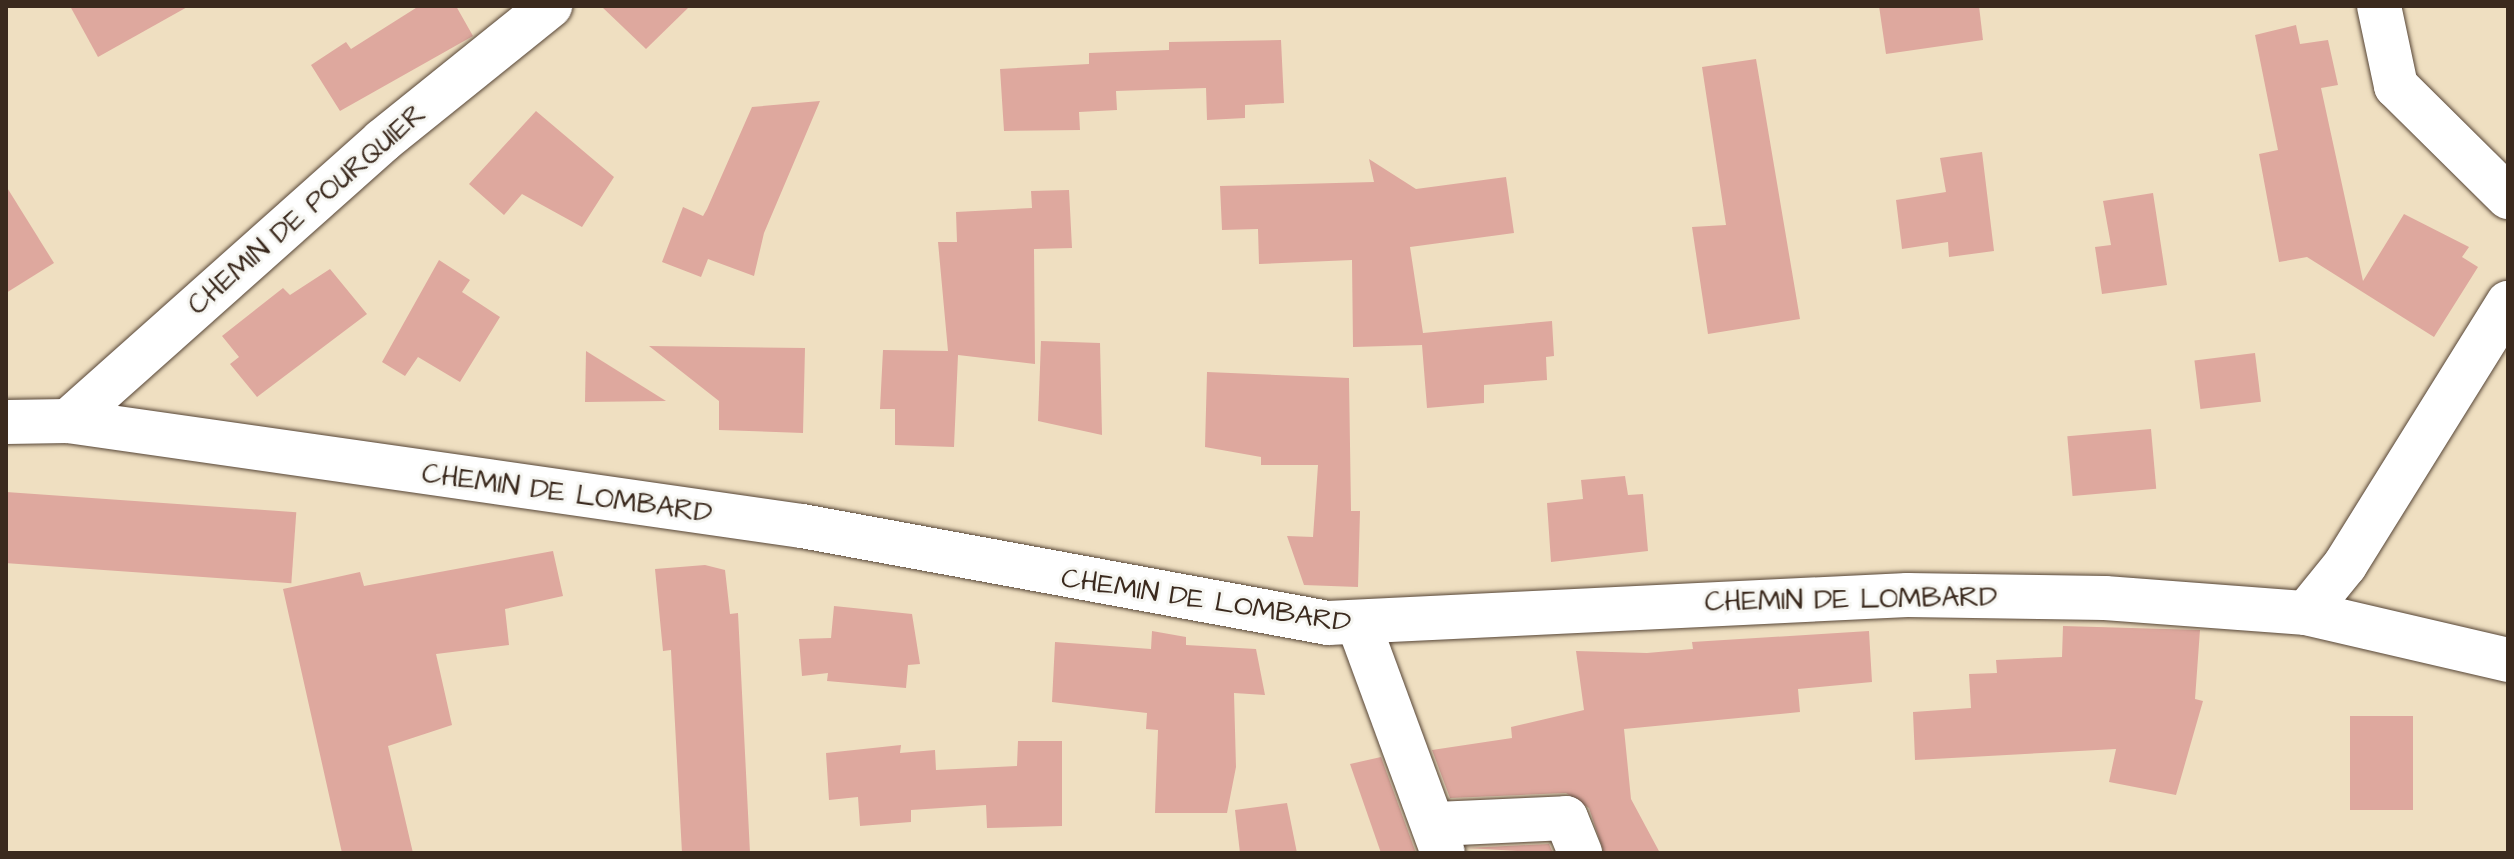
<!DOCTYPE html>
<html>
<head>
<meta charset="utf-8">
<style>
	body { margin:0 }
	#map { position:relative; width:2514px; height:859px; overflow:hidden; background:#efdfc1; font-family:"Architects Daughter",sans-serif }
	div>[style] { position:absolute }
	.building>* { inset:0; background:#dea89e; transform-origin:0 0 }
	.roads { filter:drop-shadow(0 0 2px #564536) drop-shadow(0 0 2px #564536) }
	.minor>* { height:44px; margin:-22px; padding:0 22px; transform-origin:22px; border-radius:22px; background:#fff }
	span { translate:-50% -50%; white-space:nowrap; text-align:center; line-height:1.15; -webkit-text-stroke:6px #f6f6f2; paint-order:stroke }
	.street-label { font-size:28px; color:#3b2a1e }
	.frame { position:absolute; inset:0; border:8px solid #3b2a1e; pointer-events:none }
</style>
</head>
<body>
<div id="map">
	<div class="building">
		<div style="clip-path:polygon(70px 6px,189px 6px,98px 57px)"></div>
		<div style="clip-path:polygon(419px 6px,456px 6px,473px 36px,340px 111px,311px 65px,346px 42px,351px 49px)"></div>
		<div style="clip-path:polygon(601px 6px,690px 6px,646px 49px)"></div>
		<div style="clip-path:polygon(1879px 6px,1979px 6px,1983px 40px,1886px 54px)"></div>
		<div style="clip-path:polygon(2296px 25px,2300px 44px,2328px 40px,2338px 85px,2321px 88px,2363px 281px,2404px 214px,2469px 247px,2462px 257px,2478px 267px,2434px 337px,2307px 257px,2279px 262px,2259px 154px,2278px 150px,2255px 35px)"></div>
		<div style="clip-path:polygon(1281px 40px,1284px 103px,1245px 105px,1245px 118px,1207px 120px,1206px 88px,1116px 91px,1117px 110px,1079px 112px,1080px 130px,1004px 131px,1000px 69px,1089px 64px,1089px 53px,1169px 50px,1169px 42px)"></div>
		<div style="clip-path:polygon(1756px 59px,1800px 319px,1708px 334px,1692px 227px,1726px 225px,1702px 67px)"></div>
		<div style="clip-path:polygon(820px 101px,764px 233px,754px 276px,708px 259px,701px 277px,662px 262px,683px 207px,703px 216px,707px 209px,752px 107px)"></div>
		<div style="clip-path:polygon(536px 111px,614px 177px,582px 227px,522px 194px,504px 215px,469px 184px)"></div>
		<div style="clip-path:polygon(1982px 152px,1994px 251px,1949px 257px,1948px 242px,1902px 249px,1896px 200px,1946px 192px,1940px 158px)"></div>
		<div style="clip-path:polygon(1369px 159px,1416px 189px,1506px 177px,1514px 233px,1410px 247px,1423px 333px,1552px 321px,1554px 356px,1546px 357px,1547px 380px,1484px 385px,1484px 403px,1427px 408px,1422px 345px,1353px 347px,1352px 260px,1259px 264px,1258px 229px,1222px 230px,1220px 186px,1374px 182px)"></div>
		<div style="clip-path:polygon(6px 186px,54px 263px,6px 293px)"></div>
		<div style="clip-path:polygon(1069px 190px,1072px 248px,1034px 249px,1035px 364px,958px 355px,954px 447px,895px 445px,895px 409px,880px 409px,883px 350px,948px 351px,938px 242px,957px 242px,956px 212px,1032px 208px,1031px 191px)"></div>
		<div style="clip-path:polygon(2153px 193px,2167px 285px,2102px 294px,2095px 247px,2111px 245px,2103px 201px)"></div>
		<div style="clip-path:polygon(439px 260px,470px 280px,462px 292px,500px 317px,460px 382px,418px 357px,405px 376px,382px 362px)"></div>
		<div style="clip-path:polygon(330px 269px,367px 314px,257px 397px,230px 364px,239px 357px,222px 336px,283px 288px,290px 295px)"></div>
		<div style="clip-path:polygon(1041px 341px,1100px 343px,1102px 435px,1038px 421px)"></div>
		<div style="clip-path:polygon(649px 346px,805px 348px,803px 433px,719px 430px,719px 401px)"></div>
		<div style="clip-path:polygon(586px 351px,666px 401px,585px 402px)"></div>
		<div style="left:2255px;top:353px;width:49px;height:61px;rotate:83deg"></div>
		<div style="clip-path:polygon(1207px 372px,1349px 378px,1351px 511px,1360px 511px,1358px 587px,1304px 585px,1287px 536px,1313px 537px,1318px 465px,1261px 465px,1261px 457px,1205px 447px)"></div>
		<div style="left:2151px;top:429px;width:60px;height:84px;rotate:85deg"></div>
		<div style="clip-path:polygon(1625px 476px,1628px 495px,1643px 494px,1648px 551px,1551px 562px,1547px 503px,1583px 499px,1581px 480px)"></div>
		<div style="left:6px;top:492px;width:291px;height:71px;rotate:4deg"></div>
		<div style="clip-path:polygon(553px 551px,563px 596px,505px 609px,509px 645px,436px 654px,452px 725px,388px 746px,413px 853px,342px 853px,283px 589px,360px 572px,364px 586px)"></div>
		<div style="clip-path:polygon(705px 565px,725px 570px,730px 614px,738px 613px,750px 853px,682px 853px,671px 650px,663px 651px,655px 569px)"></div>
		<div style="clip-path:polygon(834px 606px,912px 614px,920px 664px,908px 665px,906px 688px,827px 681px,828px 673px,802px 676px,799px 639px,831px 638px)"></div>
		<div style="clip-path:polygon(2063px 626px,2200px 630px,2195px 699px,2203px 701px,2176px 795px,2109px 782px,2116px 749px,1915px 760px,1913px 712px,1971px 708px,1969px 674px,1997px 673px,1996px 660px,2062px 657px)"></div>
		<div style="clip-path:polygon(1152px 631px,1186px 637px,1186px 645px,1256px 649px,1265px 695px,1234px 693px,1236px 767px,1227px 813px,1155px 813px,1158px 730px,1146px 729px,1147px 713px,1052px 702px,1055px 642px,1151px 649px)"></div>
		<div style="clip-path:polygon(1869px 631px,1872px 682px,1798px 689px,1800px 712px,1624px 729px,1631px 799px,1660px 853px,1604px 853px,1589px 808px,1566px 793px,1450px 798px,1432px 750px,1512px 738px,1511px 727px,1584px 710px,1576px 651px,1647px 653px,1693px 649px,1692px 642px)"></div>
		<div style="left:2350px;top:716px;width:63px;height:94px"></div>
		<div style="clip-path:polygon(1018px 741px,1062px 741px,1062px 826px,987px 828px,986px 805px,911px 810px,911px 822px,860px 826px,858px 797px,829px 800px,826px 753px,901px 745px,900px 753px,935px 750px,936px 770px,1017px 766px)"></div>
		<div style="clip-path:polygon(1381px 757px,1416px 853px,1381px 853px,1350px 764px)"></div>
		<div style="clip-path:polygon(1287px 803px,1297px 853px,1240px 853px,1235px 810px)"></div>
		<div style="clip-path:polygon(1549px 844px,1553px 853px,1467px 848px)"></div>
	</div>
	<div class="roads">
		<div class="minor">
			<div style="left:2379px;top:6px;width:82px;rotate:78deg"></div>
			<div style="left:2396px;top:86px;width:158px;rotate:44.7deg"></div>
			<div style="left:68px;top:421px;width:421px;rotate:-41.7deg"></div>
			<div style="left:382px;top:141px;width:216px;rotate:-38.8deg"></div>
			<div style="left:6px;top:422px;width:62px;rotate:-0.9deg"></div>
			<div style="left:68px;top:421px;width:741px;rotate:8.14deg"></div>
			<div style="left:802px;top:526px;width:535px;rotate:10.45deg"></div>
			<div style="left:1328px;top:623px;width:580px;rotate:-2.77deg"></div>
			<div style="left:1907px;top:595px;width:198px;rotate:0.9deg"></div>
			<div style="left:2105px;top:598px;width:202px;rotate:4.3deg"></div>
			<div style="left:2306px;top:613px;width:207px;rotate:13.1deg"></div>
			<div style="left:2306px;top:613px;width:62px;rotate:-50.9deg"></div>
			<div style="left:2345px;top:565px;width:309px;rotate:-58.1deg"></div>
			<div style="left:1359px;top:625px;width:243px;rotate:69.8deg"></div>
			<div style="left:1436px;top:824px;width:130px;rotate:-2.6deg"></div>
			<div style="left:1566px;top:818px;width:38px;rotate:68deg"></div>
		</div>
	</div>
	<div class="street-label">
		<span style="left:307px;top:210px;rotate:-41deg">CHEMIN DE POURQUIER</span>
		<span style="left:567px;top:494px;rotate:8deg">CHEMIN DE LOMBARD</span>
		<span style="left:1851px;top:600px;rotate:-1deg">CHEMIN DE LOMBARD</span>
		<span style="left:1206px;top:601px;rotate:9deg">CHEMIN DE LOMBARD</span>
	</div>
	<div class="frame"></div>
</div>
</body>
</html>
